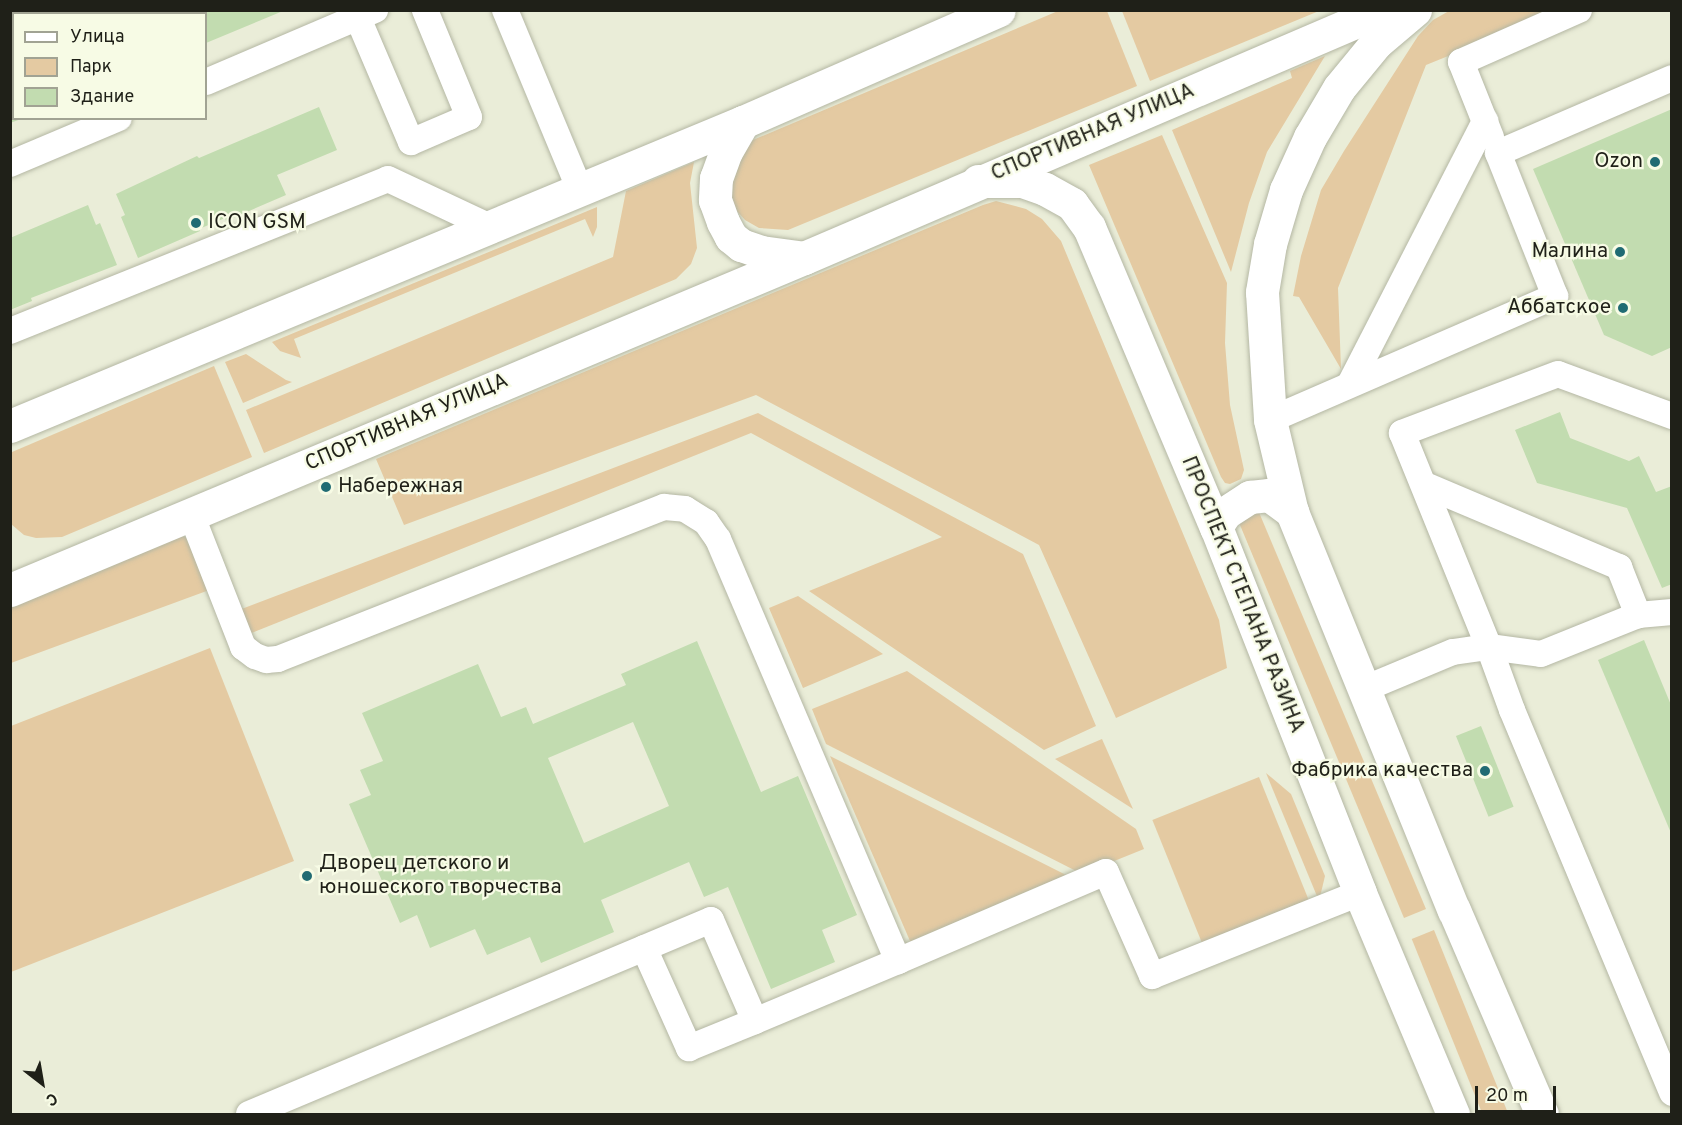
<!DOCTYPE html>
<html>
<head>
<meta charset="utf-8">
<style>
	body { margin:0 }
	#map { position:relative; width:1682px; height:1125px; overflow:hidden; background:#eaedd8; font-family:Overpass,sans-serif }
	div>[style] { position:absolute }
	.green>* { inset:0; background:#e4caa2; transform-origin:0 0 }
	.building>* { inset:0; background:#c2dcb0; transform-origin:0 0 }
	.roads { filter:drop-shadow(0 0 2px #b4b7a3) drop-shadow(0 0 2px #b4b7a3) }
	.minor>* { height:26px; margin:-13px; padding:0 13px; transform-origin:13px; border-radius:13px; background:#fff }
	.major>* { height:33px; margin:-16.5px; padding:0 16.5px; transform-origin:16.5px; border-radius:16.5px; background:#fff }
	.dots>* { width:16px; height:16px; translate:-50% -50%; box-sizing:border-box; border:3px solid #f7fbe5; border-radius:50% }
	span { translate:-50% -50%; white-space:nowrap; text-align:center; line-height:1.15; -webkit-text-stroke:4.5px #f7fbe5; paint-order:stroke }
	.street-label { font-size:21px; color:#1f2018 }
	.poi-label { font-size:21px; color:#1f2018 }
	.right { translate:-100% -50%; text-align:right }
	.left { translate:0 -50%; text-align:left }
	.frame { position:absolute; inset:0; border:12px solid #1f2018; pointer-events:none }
	.legend { position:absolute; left:12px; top:12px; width:195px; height:108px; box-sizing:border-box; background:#f7fbe5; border:2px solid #a1a393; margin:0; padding:8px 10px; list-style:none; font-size:18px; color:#1f2018 }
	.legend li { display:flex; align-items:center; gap:12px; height:30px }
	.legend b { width:30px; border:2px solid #a1a393 }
	.north { position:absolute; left:12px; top:1053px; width:60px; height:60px; -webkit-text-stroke:4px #f7fbe5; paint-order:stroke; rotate:149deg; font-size:16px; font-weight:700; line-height:24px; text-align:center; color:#1f2018 }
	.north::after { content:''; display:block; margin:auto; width:21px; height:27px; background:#1f2018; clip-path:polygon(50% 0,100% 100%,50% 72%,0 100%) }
	.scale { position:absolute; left:1475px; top:1086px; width:81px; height:27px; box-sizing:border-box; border:3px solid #1f2018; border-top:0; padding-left:8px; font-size:18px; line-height:21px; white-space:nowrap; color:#1f2018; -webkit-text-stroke:4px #f7fbe5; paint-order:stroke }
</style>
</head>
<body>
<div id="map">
	<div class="green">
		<div style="clip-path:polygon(1058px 11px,1107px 11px,1137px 86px,788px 230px,759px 228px,745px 220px,736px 210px,728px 185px,742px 149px,753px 140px)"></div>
		<div style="clip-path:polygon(1122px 11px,1319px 11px,1150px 81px)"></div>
		<div style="clip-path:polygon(1449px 11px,1559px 11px,1426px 65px,1338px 288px,1341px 369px,1299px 297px,1293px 296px,1301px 256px,1321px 190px,1344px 151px,1418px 36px,1433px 20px)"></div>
		<div style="clip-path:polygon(1325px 56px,1267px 152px,1249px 203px,1231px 272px,1172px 130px,1292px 78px,1290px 71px)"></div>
		<div style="clip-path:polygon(1162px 135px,1227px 283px,1225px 343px,1230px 405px,1244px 470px,1241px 479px,1230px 484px,1225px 483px,1221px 477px,1089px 165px)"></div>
		<div style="clip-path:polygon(694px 162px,690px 183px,697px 248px,691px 264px,676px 279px,264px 453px,246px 410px,613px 257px,626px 191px)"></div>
		<div style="clip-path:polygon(996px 201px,1026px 209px,1042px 219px,1061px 241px,1219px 620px,1227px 668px,1116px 718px,1039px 545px,756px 395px,404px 525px,376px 459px,983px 205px)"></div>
		<div style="clip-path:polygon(597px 207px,597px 227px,593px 237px,585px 219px,294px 339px,301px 358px,280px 351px,272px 342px)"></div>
		<div style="clip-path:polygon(246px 354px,286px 380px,292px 382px,243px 403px,225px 362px)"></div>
		<div style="clip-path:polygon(214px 366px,252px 457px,62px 537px,36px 538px,24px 535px,11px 524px,12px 452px)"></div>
		<div style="clip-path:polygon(758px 413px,1023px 554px,1096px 726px,1044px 750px,809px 591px,942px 537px,751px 433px,249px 634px,239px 610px)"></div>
		<div style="clip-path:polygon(1258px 510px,1426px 909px,1404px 918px,1240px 525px,1238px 517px)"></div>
		<div style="clip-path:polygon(181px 536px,187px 538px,212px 589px,11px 663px,11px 608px)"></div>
		<div style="clip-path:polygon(798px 596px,883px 654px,803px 688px,769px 608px)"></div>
		<div style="clip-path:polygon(210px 648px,294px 861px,11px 972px,11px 726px)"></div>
		<div style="clip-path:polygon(907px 671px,1136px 829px,1144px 849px,1082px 874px,826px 744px,812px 709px)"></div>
		<div style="clip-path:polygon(1102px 739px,1133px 809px,1055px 759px)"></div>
		<div style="clip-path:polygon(830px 756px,1074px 879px,917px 944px,910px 941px)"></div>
		<div style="clip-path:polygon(1266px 773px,1291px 794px,1325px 876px,1319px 901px)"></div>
		<div style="left:1259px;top:777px;width:140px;height:115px;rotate:68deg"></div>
		<div style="left:1434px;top:930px;width:199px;height:24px;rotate:68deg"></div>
	</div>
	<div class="building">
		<div style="clip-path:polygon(94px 10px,283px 10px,283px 11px,206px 43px,206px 14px,87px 14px)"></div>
		<div style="clip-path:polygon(14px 44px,14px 118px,21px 119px,10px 123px,10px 45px)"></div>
		<div style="clip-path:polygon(319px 107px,337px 150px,277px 175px,286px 195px,226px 221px,225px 218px,199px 229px,200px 231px,138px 258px,121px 217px,125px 215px,116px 194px,197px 156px,199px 158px)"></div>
		<div style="clip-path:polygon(1672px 109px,1672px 347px,1652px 356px,1604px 335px,1533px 169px)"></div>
		<div style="clip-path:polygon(88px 205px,96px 225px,100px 223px,117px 265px,31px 298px,32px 301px,10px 310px,10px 238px)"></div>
		<div style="clip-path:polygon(1560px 412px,1570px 438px,1629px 461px,1639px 456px,1656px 492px,1672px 486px,1672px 584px,1662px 588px,1627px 508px,1537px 483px,1515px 430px)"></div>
		<div style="clip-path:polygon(1644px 640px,1671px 705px,1671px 833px,1598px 660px)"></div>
		<div style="clip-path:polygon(evenodd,697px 641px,761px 792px,798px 776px,857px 915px,822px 930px,835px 962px,771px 989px,728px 887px,704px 897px,689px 862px,601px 900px,614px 932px,541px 963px,530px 937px,487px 955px,475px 929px,430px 948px,417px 915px,400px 923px,349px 804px,371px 795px,360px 770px,383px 761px,362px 713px,478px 664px,501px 717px,526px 707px,533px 724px,626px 685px,621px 674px,697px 641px,633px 722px,669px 806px,584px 843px,548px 758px,633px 722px)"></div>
		<div style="left:1481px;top:726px;width:87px;height:27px;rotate:68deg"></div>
	</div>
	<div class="roads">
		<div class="minor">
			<div style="left:505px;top:10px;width:195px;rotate:67.4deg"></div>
			<div style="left:358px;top:18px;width:135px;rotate:66.9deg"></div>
			<div style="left:411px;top:142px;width:63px;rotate:-23.3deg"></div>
			<div style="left:469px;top:117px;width:116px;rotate:-112.4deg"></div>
			<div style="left:206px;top:82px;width:184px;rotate:-23.1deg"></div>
			<div style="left:1491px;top:137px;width:81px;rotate:-111.8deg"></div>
			<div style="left:1461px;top:62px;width:129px;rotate:-23.8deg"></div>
			<div style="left:10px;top:164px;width:118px;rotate:-22.9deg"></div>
			<div style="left:10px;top:331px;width:407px;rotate:-21.9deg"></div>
			<div style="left:388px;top:179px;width:113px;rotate:25.2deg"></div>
			<div style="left:1350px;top:384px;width:296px;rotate:-62.8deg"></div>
			<div style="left:1672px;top:416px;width:121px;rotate:-159.8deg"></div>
			<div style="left:1558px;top:374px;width:167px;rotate:159.3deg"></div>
			<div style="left:1402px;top:433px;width:231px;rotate:67.9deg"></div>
			<div style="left:1489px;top:647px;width:67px;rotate:69.9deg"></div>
			<div style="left:1512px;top:710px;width:415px;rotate:67.3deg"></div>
			<div style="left:1270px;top:420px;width:311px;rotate:-23.5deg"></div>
			<div style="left:1555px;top:296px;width:154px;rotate:-111.7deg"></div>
			<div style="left:1498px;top:153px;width:189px;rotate:-23.3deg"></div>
			<div style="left:1425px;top:485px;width:211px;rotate:22.9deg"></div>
			<div style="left:1619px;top:567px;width:52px;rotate:68.4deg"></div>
			<div style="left:191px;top:514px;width:143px;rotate:68.6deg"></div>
			<div style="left:243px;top:647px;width:15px;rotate:37deg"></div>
			<div style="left:255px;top:656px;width:12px;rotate:20deg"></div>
			<div style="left:266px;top:660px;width:12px;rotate:-5deg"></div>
			<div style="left:278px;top:659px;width:415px;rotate:-21.5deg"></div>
			<div style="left:664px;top:507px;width:21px;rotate:5deg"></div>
			<div style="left:685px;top:509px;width:25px;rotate:32deg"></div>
			<div style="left:706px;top:522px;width:21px;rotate:55deg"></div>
			<div style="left:718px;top:539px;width:459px;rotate:66.9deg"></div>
			<div style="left:898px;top:961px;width:226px;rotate:-23.2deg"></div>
			<div style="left:1106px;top:872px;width:114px;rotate:66.1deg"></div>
			<div style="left:1152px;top:976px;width:224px;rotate:-21.8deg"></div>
			<div style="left:1364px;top:689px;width:96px;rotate:-22.6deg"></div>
			<div style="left:1453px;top:652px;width:36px;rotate:-8deg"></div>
			<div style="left:1489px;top:647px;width:52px;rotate:7.7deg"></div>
			<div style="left:1541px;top:654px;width:105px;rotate:-21.9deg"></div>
			<div style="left:1638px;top:615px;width:34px;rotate:-5deg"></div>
			<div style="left:644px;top:948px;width:110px;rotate:65.8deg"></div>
			<div style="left:689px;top:1048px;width:71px;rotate:-22.2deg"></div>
			<div style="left:249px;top:1114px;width:501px;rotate:-22.78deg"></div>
			<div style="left:711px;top:920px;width:110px;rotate:66.5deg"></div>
			<div style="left:755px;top:1021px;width:155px;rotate:-22.8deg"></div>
		</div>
		<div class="major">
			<div style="left:1415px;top:10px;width:51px;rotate:139.8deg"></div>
			<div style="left:1376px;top:43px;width:58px;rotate:129.4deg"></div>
			<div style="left:1339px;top:88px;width:57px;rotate:120.6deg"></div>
			<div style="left:1310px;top:137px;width:58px;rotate:114.4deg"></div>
			<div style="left:1286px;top:190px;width:56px;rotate:106.5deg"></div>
			<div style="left:1270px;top:244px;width:49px;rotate:99.5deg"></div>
			<div style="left:1262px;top:292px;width:128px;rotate:86.4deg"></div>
			<div style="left:1270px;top:420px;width:95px;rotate:76.6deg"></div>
			<div style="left:1292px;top:512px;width:430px;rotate:67.9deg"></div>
			<div style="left:1454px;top:910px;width:222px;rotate:66.7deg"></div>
			<div style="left:743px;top:122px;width:34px;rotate:120deg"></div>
			<div style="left:726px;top:151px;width:29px;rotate:110deg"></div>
			<div style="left:716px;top:178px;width:22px;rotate:93deg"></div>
			<div style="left:715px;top:200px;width:23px;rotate:70deg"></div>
			<div style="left:723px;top:222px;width:17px;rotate:62deg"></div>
			<div style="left:731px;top:237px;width:13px;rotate:39deg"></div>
			<div style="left:741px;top:245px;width:21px;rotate:19deg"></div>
			<div style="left:761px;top:252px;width:43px;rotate:7.9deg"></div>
			<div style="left:804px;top:258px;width:630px;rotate:-23.19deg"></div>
			<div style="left:978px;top:181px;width:44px"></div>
			<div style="left:1022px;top:181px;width:24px;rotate:19deg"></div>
			<div style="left:1045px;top:189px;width:31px;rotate:29deg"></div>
			<div style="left:1072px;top:204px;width:29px;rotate:54deg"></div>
			<div style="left:1089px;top:227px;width:326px;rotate:67.1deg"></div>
			<div style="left:1216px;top:527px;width:393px;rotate:68.5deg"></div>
			<div style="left:1360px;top:893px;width:240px;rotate:67.2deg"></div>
			<div style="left:10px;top:426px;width:794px;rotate:-22.53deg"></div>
			<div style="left:743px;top:122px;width:279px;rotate:-23.6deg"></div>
			<div style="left:1216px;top:527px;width:17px;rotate:-57deg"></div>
			<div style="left:1225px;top:513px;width:30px;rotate:-33deg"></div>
			<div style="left:1250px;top:497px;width:19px;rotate:-6deg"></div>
			<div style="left:1269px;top:495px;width:29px;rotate:36deg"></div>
			<div style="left:10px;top:590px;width:861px;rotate:-22.69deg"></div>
		</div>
	</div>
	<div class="dots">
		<div style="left:1655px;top:162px;background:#206b73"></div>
		<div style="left:196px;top:223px;background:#206b73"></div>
		<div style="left:1620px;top:252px;background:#206b73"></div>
		<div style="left:1623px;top:308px;background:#206b73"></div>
		<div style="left:326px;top:487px;background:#206b73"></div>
		<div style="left:1485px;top:771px;background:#206b73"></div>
		<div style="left:307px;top:876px;background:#206b73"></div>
	</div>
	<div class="street-label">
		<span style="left:1093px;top:133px;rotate:-23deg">СПОРТИВНАЯ УЛИЦА</span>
		<span style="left:407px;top:423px;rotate:-23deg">СПОРТИВНАЯ УЛИЦА</span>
		<span style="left:1242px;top:595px;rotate:68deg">ПРОСПЕКТ СТЕПАНА РАЗИНА</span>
	</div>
	<div class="poi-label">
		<span class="right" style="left:1643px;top:162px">Ozon</span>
		<span class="left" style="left:208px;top:223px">ICON GSM</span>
		<span class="right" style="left:1608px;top:252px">Малина</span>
		<span class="right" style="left:1611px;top:308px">Аббатское</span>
		<span class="left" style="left:338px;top:487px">Набережная</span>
		<span class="right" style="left:1473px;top:771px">Фабрика качества</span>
		<span class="left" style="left:319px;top:876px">Дворец детского и<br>юношеского творчества</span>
	</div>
	<div class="frame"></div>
	<ul class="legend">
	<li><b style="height:8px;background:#fff"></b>Улица</li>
	<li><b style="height:16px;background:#e4caa2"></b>Парк</li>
	<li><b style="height:16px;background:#c2dcb0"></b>Здание</li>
	</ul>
	<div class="north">С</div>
	<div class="scale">20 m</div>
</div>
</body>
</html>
